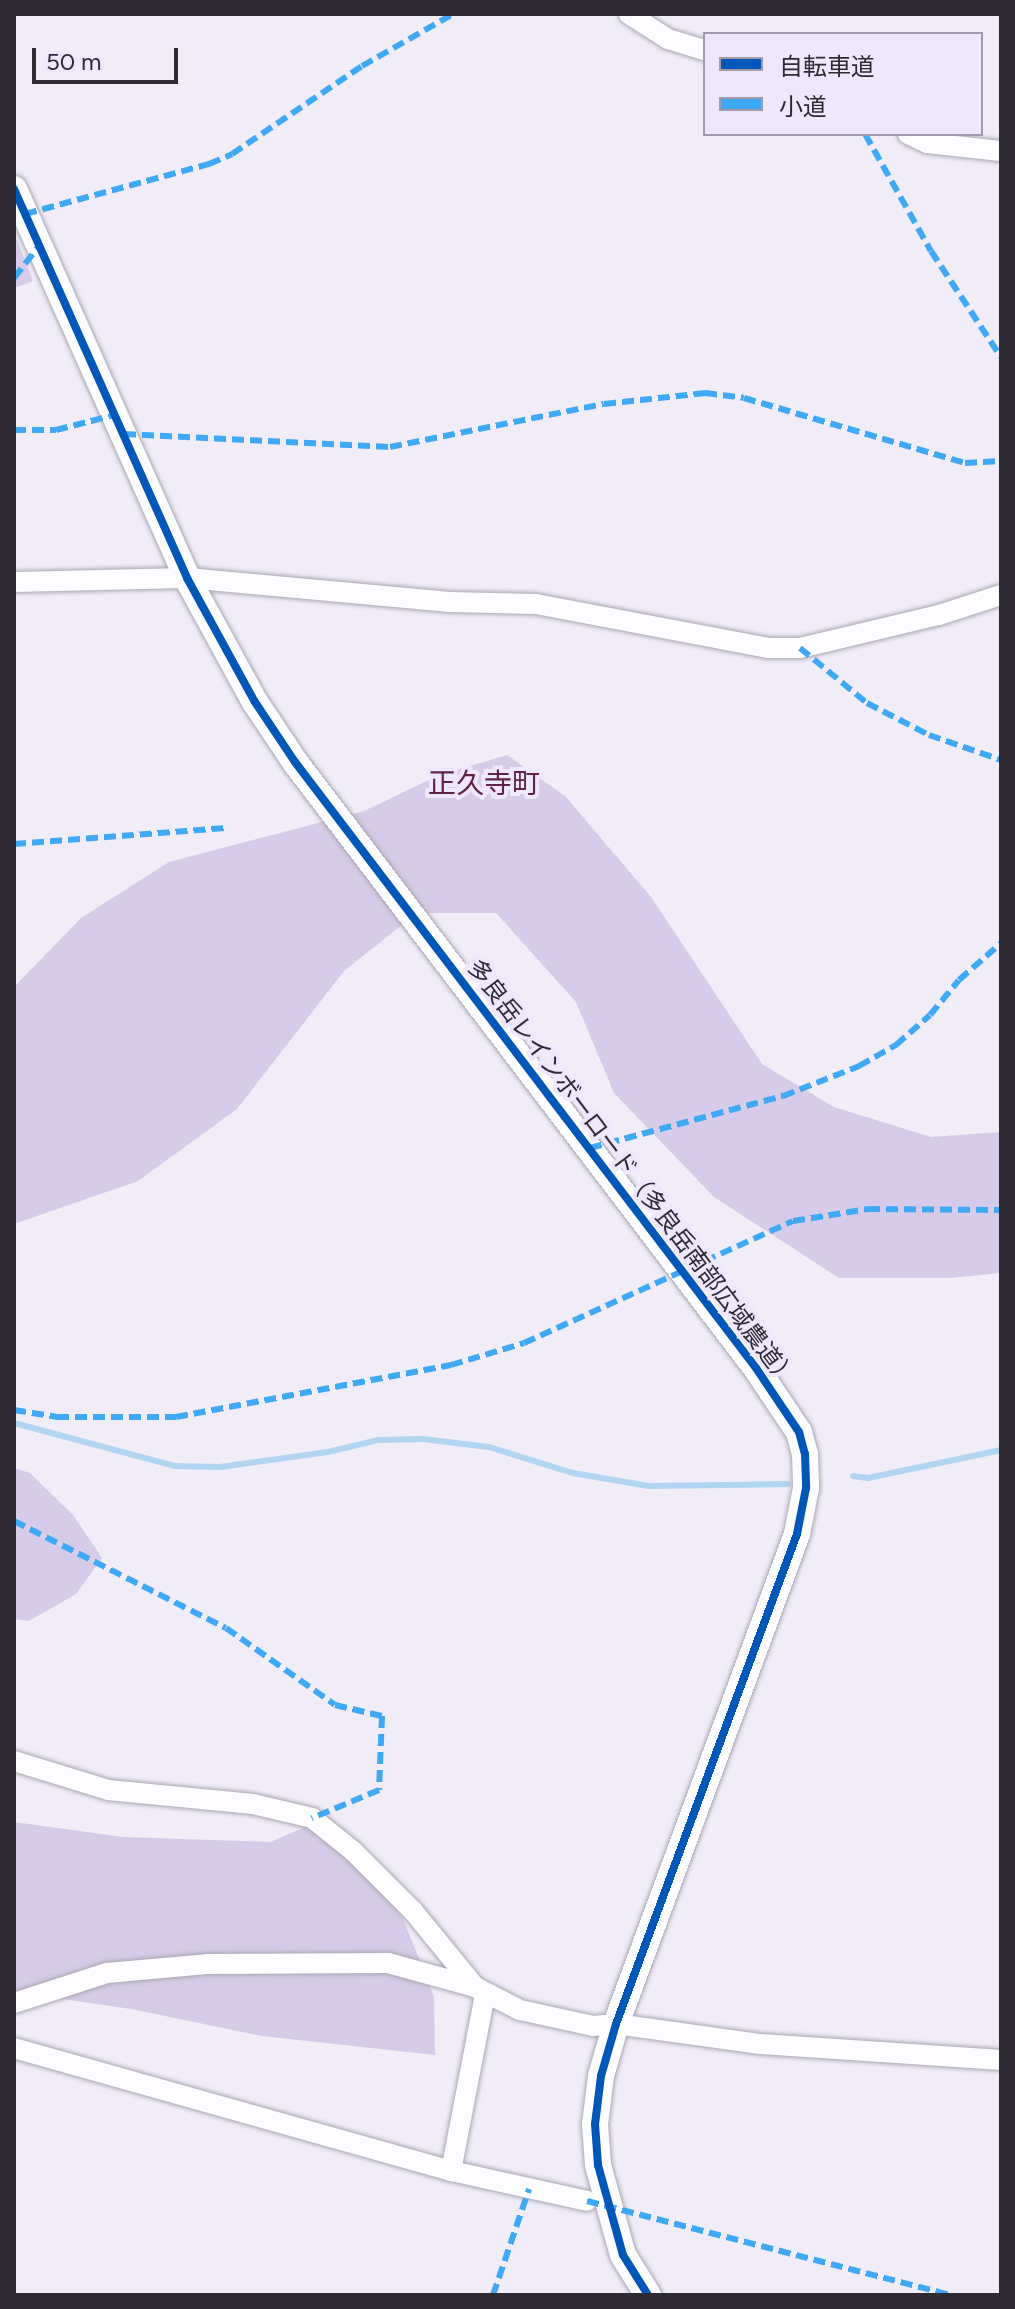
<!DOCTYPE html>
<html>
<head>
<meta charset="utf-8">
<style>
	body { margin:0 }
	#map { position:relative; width:1015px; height:2309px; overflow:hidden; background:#f0ecf8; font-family:Figtree,"Noto Sans JP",sans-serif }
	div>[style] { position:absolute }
	.green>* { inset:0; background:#d6cbe9 }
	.stream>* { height:6px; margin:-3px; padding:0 3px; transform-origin:3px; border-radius:3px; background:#b0d6f1 }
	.roads { filter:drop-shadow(0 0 2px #aba7b2) drop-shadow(0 0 2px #aba7b2) }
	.minor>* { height:20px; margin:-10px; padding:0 10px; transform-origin:10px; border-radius:10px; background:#fdfcfe }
	.tertiary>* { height:26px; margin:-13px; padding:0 13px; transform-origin:13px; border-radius:13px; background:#fdfcfe }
	.quiet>* { height:6px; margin-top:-3px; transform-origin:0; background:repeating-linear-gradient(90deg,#3fa9f5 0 12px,transparent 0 18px) }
	.cycleway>* { height:8px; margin:-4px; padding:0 4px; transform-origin:4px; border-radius:4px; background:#0057b8 }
	span { translate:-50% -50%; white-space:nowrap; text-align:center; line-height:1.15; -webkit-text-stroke:8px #efe7fd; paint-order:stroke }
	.street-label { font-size:24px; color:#2d2a34 }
	.quarter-label { font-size:28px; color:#602346 }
	.frame { position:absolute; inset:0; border:16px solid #2d2a34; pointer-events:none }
	.legend { position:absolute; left:703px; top:32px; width:280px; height:104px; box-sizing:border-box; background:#efe7fd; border:2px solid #a19bad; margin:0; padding:10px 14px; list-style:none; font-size:24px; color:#2d2a34 }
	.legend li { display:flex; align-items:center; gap:16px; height:40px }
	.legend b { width:40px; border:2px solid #a19bad }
	.scale { position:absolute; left:32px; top:48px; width:146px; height:36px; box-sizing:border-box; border:4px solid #2d2a34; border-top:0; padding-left:10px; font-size:24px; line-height:28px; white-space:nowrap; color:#2d2a34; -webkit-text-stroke:6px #efe7fd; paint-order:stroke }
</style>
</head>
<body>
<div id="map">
	<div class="green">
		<div style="clip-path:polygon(14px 233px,33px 281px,14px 288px)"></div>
		<div style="clip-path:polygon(507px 755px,565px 796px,651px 897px,762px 1064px,834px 1107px,931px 1137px,1001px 1132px,1001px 1273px,950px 1278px,839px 1278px,714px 1197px,614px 1093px,576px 1002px,496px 913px,417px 913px,344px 971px,237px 1109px,138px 1181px,14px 1224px,14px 987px,81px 918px,169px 862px,364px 811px,437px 776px)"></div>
		<div style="clip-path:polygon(14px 1468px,30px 1473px,73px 1515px,102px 1558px,76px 1594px,29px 1621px,14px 1619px)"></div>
		<div style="clip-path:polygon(329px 1817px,354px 1844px,404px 1921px,434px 1997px,435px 2055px,262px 2036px,131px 2009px,14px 1992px,14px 1822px,123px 1837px,270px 1842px)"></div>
	</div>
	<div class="stream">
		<div style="left:14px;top:1423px;width:166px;rotate:15deg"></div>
		<div style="left:174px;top:1466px;width:46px;rotate:1.2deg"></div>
		<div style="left:220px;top:1467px;width:109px;rotate:-7.9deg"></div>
		<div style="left:328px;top:1452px;width:51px;rotate:-13.5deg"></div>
		<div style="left:378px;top:1440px;width:45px;rotate:-1.3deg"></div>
		<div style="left:423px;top:1439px;width:66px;rotate:6.9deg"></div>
		<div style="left:489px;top:1447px;width:88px;rotate:17.2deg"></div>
		<div style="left:573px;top:1473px;width:77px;rotate:9.7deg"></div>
		<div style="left:649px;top:1486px;width:139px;rotate:-0.8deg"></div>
		<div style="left:853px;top:1476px;width:15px;rotate:8deg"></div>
		<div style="left:868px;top:1478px;width:136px;rotate:-11.9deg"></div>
	</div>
	<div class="roads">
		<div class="minor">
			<div style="left:629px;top:14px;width:46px;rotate:32.7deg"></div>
			<div style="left:668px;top:39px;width:39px;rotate:17deg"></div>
			<div style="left:908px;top:134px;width:21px;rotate:25deg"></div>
			<div style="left:927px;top:143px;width:74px;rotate:6.2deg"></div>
			<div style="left:14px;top:582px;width:173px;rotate:-1.3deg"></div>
			<div style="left:187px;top:578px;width:264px;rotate:5.2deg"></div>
			<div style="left:450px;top:602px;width:86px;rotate:1.3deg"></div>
			<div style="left:536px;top:604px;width:236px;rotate:10.7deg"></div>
			<div style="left:768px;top:648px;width:32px"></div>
			<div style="left:800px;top:648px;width:143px;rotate:-13.4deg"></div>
			<div style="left:939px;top:615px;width:65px;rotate:-17.9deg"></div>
			<div style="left:14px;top:1761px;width:98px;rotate:17.1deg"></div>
			<div style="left:108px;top:1790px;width:146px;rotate:5.5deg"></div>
			<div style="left:253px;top:1804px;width:61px;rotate:13.3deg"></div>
			<div style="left:312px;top:1818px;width:53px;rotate:38.8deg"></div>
			<div style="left:353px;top:1851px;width:85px;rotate:45deg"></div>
			<div style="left:413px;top:1911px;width:98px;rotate:50.8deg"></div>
			<div style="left:475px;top:1987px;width:51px;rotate:27.1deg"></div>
			<div style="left:520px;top:2010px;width:75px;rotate:12.4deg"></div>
			<div style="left:593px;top:2026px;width:23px;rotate:-5deg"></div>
			<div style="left:616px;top:2024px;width:146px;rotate:7.9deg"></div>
			<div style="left:761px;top:2044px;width:241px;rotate:3.8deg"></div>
			<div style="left:14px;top:2003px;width:98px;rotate:-17.9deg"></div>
			<div style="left:107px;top:1973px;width:100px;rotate:-5.1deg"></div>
			<div style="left:207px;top:1964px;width:181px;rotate:-0.3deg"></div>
			<div style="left:388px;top:1963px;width:90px;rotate:15.4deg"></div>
			<div style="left:14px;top:2048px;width:454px;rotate:15.7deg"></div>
			<div style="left:451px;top:2171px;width:139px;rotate:12.4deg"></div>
			<div style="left:451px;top:2171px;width:180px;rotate:-79.1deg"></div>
		</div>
		<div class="tertiary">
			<div style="left:14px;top:189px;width:426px;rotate:66deg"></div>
			<div style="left:187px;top:578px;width:141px;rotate:61.3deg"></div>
			<div style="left:255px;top:702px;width:72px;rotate:56.3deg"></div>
			<div style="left:295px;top:762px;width:761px;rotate:52.74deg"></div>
			<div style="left:756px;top:1368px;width:77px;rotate:56.1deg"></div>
			<div style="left:799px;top:1432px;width:23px;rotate:75deg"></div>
			<div style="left:805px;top:1454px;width:34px;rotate:88deg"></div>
			<div style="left:806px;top:1488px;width:47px;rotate:101.1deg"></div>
			<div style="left:797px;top:1534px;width:522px;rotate:110.27deg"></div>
			<div style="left:616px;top:2024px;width:54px;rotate:106.1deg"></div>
			<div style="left:601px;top:2076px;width:48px;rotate:97.1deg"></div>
			<div style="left:595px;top:2124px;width:41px;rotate:85.8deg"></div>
			<div style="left:598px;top:2165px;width:93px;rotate:74.5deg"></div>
			<div style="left:623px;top:2255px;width:47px;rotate:58deg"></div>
		</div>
	</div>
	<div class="quiet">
		<div style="left:865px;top:134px;width:134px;rotate:60.6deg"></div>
		<div style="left:931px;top:251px;width:127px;rotate:56.6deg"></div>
		<div style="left:25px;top:214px;width:191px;rotate:-15.2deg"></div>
		<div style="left:209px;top:164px;width:25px;rotate:-23deg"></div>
		<div style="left:232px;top:154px;width:157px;rotate:-34.1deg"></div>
		<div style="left:362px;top:66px;width:105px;rotate:-29.7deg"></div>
		<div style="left:14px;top:278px;width:41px;rotate:-52deg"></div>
		<div style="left:14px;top:430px;width:42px"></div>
		<div style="left:56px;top:430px;width:61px;rotate:-14.3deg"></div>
		<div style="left:124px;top:434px;width:266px;rotate:2.8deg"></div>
		<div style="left:390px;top:447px;width:218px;rotate:-11.4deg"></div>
		<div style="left:604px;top:404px;width:102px;rotate:-6.2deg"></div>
		<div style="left:705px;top:393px;width:39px;rotate:7deg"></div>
		<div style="left:744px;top:398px;width:230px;rotate:16.4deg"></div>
		<div style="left:965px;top:463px;width:36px;rotate:-3deg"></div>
		<div style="left:800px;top:648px;width:87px;rotate:39.4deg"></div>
		<div style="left:867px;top:703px;width:70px;rotate:27.3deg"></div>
		<div style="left:929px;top:735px;width:76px;rotate:19.1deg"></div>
		<div style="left:14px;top:844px;width:212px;rotate:-4.3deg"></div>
		<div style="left:590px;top:1148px;width:200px;rotate:-15.1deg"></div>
		<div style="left:783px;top:1096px;width:82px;rotate:-21.5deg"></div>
		<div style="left:859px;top:1066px;width:43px;rotate:-29.6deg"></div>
		<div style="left:896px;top:1045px;width:45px;rotate:-41.4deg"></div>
		<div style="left:930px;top:1015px;width:45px;rotate:-50.4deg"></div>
		<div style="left:959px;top:980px;width:56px;rotate:-41.4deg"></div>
		<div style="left:14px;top:1410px;width:44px;rotate:9.2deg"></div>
		<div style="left:57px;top:1417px;width:119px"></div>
		<div style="left:176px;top:1417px;width:280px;rotate:-10.7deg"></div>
		<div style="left:451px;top:1365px;width:76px;rotate:-16.8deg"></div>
		<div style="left:524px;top:1343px;width:295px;rotate:-24.4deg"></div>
		<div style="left:793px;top:1221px;width:76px;rotate:-9.1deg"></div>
		<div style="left:868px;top:1209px;width:133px;rotate:0.4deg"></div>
		<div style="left:14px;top:1521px;width:237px;rotate:26.8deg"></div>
		<div style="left:226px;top:1628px;width:133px;rotate:35.2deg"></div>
		<div style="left:335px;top:1705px;width:48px;rotate:13.2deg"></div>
		<div style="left:382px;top:1716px;width:74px;rotate:92.3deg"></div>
		<div style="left:379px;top:1790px;width:73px;rotate:157.3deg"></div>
		<div style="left:587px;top:2201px;width:375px;rotate:14.5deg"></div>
		<div style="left:493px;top:2295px;width:112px;rotate:-71.2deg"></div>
	</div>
	<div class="cycleway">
		<div style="left:14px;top:189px;width:426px;rotate:66deg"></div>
		<div style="left:187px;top:578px;width:141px;rotate:61.3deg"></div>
		<div style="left:255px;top:702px;width:72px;rotate:56.3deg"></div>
		<div style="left:295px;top:762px;width:761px;rotate:52.74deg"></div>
		<div style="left:756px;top:1368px;width:77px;rotate:56.1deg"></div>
		<div style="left:799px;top:1432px;width:23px;rotate:75deg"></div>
		<div style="left:805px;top:1454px;width:34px;rotate:88deg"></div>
		<div style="left:806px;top:1488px;width:47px;rotate:101.1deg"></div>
		<div style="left:797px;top:1534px;width:522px;rotate:110.27deg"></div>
		<div style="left:616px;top:2024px;width:54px;rotate:106.1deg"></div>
		<div style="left:601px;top:2076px;width:48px;rotate:97.1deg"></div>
		<div style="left:595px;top:2124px;width:41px;rotate:85.8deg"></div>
		<div style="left:598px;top:2165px;width:93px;rotate:74.5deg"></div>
		<div style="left:623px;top:2255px;width:47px;rotate:58deg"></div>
	</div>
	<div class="street-label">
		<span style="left:632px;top:1173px;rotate:53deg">多良岳レインボーロード（多良岳南部広域農道）</span>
	</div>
	<div class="quarter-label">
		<span style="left:484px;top:783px">正久寺町</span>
	</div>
	<div class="frame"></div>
	<ul class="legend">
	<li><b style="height:10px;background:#0057b8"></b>自転車道</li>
	<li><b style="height:10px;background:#3fa9f5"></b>小道</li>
	</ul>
	<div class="scale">50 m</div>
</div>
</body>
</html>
